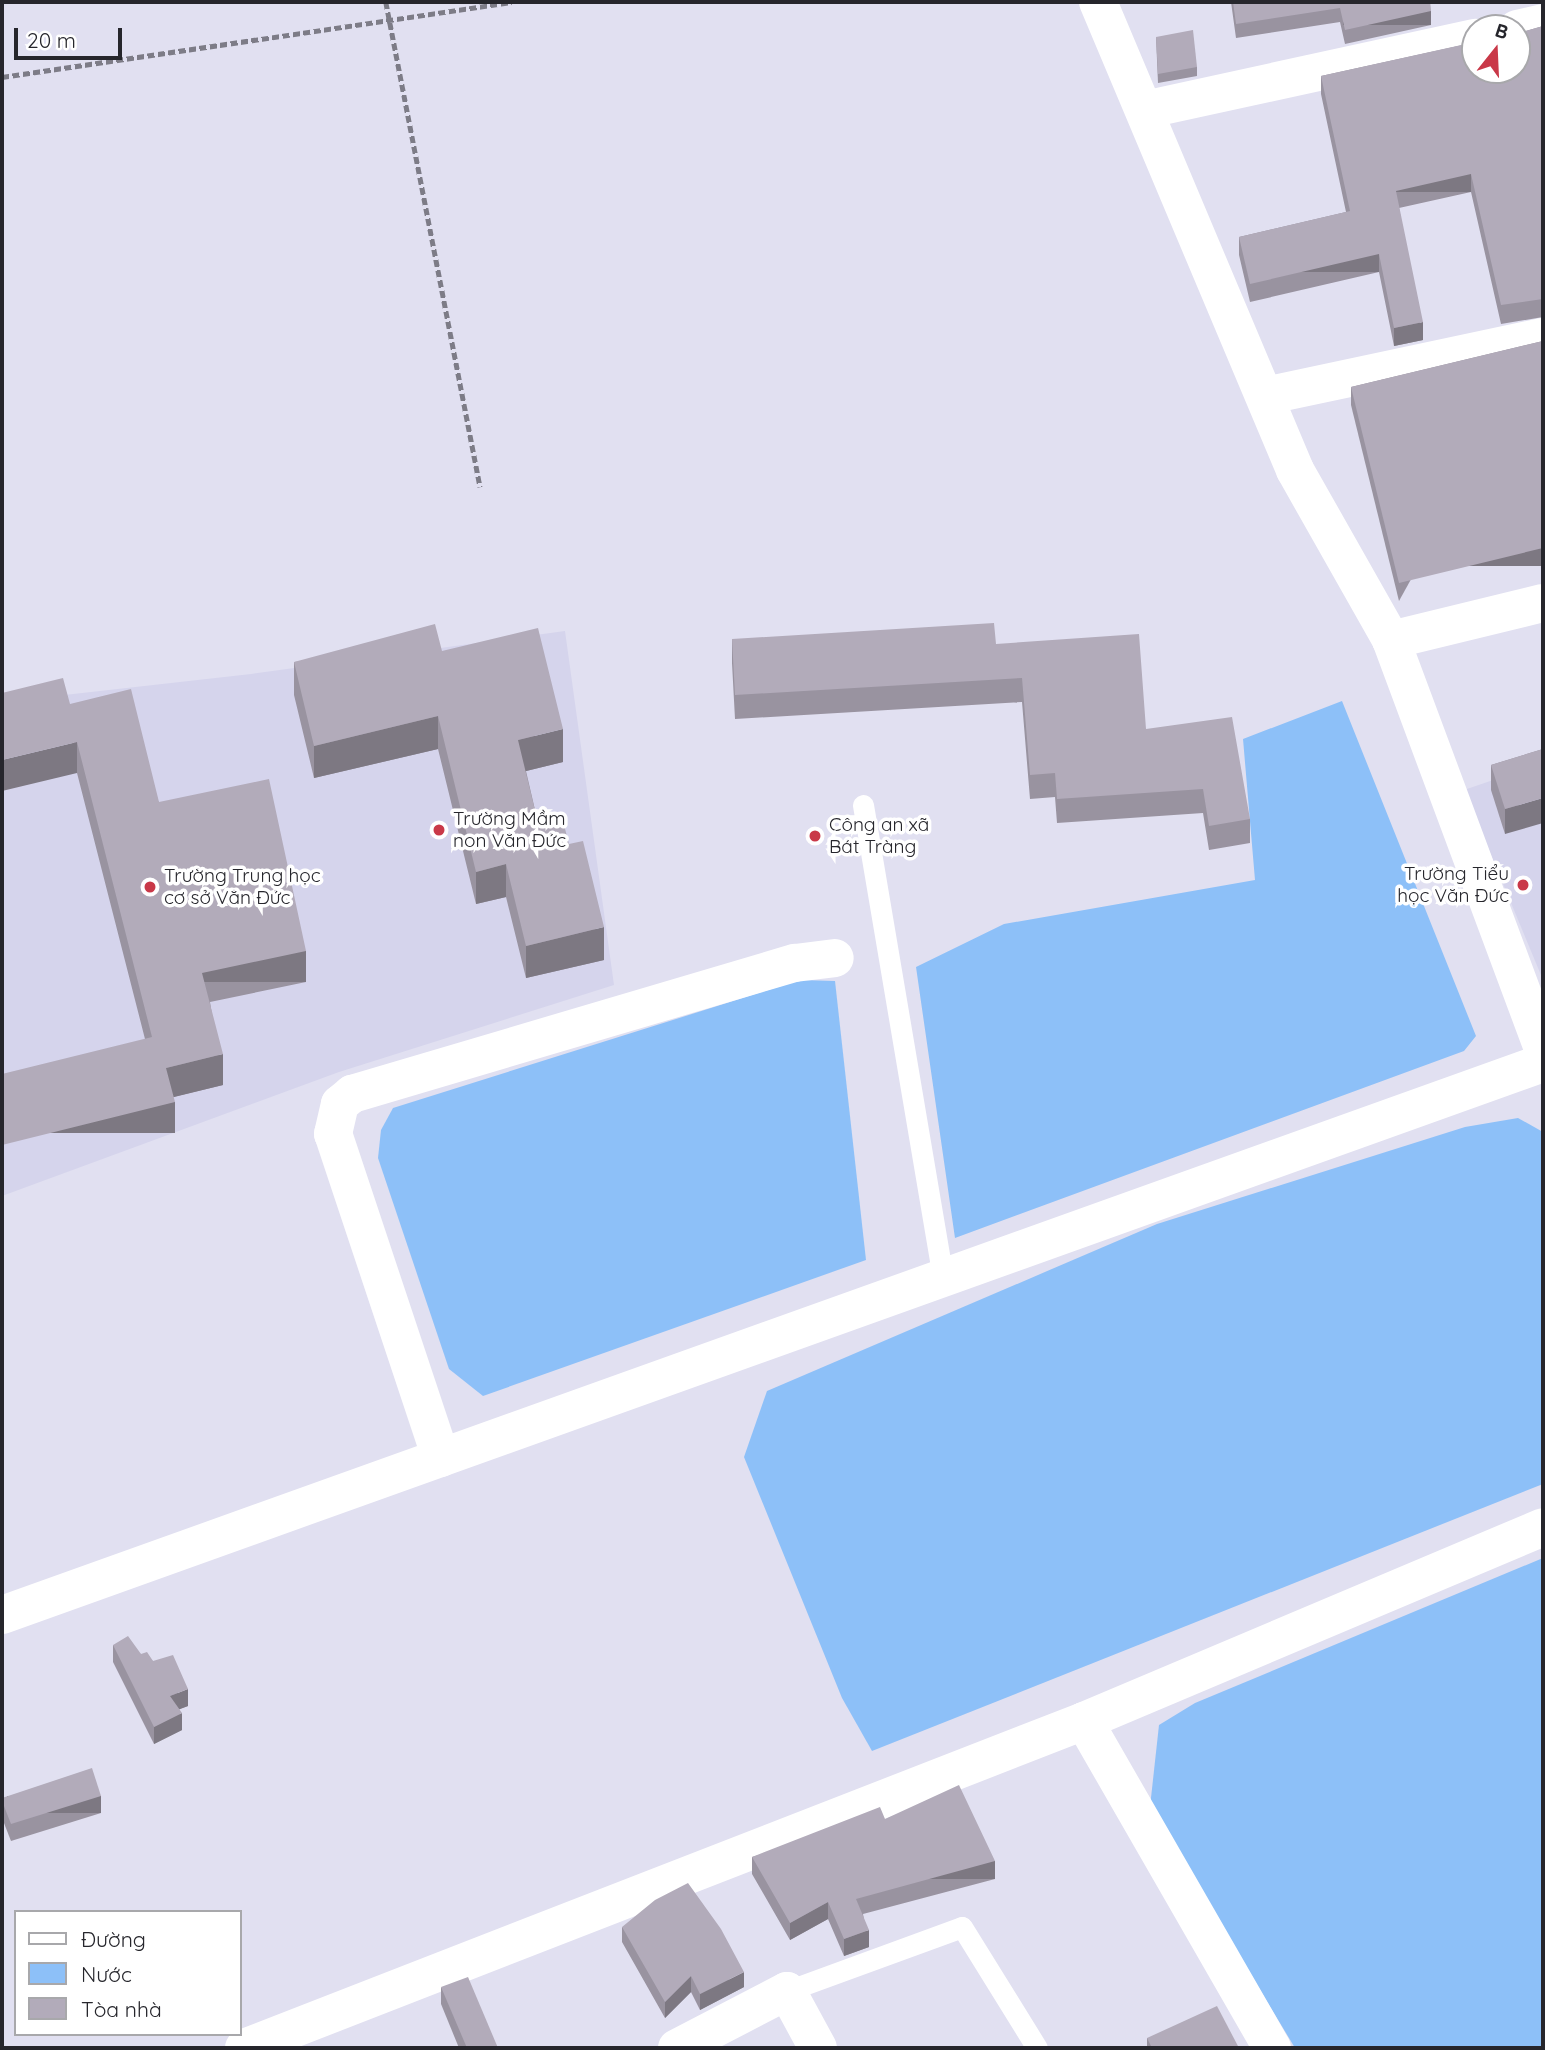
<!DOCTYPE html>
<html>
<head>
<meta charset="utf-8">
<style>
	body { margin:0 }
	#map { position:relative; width:1545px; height:2050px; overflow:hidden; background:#e1e0f1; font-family:Quicksand,sans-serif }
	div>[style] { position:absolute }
	.built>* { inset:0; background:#d5d4ec }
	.water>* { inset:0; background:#8dc0f8 }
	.path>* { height:4.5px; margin-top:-2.25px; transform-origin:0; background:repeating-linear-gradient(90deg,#7d7c87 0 7px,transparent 0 10.5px) }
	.service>* { height:21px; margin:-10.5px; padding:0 10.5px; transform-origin:10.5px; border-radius:10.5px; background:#fff }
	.minor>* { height:38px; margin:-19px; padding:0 19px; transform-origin:19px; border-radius:19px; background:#fff }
	.wall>* { inset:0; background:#9993a0 }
	.shaded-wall>* { inset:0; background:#7d7882; transform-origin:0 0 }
	.building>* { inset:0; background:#b2abba }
	.dots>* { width:19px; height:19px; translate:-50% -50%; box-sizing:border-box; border:4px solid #fff; border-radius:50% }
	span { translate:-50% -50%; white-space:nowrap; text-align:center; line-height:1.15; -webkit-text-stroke:7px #fff; paint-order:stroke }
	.poi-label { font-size:19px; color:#26262c }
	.left { translate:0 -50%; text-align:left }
	.right { translate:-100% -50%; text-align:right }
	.frame { position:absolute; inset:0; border:4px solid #26262c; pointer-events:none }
	.legend { position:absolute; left:14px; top:1910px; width:228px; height:126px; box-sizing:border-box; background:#fff; border:2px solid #a8a8ab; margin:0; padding:9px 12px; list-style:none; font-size:21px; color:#26262c }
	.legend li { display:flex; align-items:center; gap:14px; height:35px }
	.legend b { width:35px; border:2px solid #a8a8ab }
	.north { position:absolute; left:1461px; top:14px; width:70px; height:70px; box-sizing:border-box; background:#fff; border:2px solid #a8a8ab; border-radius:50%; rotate:18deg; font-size:19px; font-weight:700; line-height:28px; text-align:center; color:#26262c }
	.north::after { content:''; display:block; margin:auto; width:24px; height:32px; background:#c93848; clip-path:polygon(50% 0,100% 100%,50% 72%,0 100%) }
	.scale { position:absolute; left:14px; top:28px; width:108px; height:32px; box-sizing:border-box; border:4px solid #26262c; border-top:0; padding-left:9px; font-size:21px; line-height:24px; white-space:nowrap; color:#26262c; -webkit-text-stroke:5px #fff; paint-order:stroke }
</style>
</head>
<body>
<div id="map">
	<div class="built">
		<div style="clip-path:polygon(565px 631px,614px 985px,339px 1072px,2px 1196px,2px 702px,251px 674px)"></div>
		<div style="clip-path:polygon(1543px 763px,1543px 980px,1464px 790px)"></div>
	</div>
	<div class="water">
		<div style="clip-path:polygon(1342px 701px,1476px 1036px,1464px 1051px,955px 1238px,916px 967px,1004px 924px,1255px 880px,1243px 739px)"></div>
		<div style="clip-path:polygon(800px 980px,835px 981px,866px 1260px,483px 1396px,449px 1369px,378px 1158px,381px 1130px,393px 1108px)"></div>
		<div style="clip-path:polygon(1518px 1118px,1543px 1132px,1543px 1484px,872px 1751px,842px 1698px,744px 1457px,767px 1391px,1157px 1224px,1465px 1127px)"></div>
		<div style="clip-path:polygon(1543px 1558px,1543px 2048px,1295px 2048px,1150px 1807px,1159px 1725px,1195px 1703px)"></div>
	</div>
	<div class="path">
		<div style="left:386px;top:2px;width:494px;rotate:79deg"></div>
		<div style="left:2px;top:77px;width:515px;rotate:-8.37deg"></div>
	</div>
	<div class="service">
		<div style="left:863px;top:805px;width:480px;rotate:80.4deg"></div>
		<div style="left:787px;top:1991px;width:186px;rotate:-20.1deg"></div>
		<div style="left:962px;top:1927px;width:142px;rotate:58.2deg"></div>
	</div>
	<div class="minor">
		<div style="left:1098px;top:2px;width:508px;rotate:67.17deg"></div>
		<div style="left:1295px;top:470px;width:195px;rotate:60.5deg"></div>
		<div style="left:1391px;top:640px;width:436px;rotate:69.6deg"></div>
		<div style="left:1517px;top:29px;width:27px;rotate:-13deg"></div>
		<div style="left:1144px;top:110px;width:339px;rotate:-12.3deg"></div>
		<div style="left:1265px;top:396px;width:284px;rotate:-12deg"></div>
		<div style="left:1391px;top:640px;width:156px;rotate:-13.7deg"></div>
		<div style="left:441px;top:1458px;width:342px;rotate:-108.4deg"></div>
		<div style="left:333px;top:1134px;width:31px;rotate:-77deg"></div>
		<div style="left:340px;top:1104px;width:16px;rotate:-40deg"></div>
		<div style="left:352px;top:1094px;width:462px;rotate:-16.5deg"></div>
		<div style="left:795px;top:963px;width:40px;rotate:-7.1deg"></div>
		<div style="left:2px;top:1615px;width:1637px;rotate:-19.71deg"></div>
		<div style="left:1084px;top:1721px;width:377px;rotate:60.1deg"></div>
		<div style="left:244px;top:2048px;width:901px;rotate:-21.27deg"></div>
		<div style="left:1084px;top:1721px;width:498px;rotate:-22.9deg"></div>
		<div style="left:677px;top:2048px;width:124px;rotate:-27.4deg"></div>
		<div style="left:787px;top:1991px;width:65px;rotate:61.5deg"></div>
	</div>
	<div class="wall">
		<div style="clip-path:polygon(1231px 2px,1430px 2px,1431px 25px,1345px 44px,1340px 22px,1236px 38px)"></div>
		<div style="clip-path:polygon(1543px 26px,1543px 317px,1501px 324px,1471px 192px,1399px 208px,1423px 340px,1394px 346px,1379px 272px,1250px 302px,1239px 255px,1239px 237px,1346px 212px,1321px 94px,1321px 76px,1522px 32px)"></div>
		<div style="clip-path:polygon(1156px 37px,1197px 67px,1197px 76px,1158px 83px)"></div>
		<div style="clip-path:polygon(1543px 341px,1399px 601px,1351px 405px,1351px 387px)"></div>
		<div style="clip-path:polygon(732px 639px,996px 644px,1146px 729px,1250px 819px,1250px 843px,1209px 850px,1203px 813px,1057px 823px,1055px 797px,1030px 799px,1022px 702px,735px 719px,732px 663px)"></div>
		<div style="clip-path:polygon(442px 651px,563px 762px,526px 771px,539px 827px,569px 844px,604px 960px,526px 978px,506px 897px,476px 904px,438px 749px,314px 778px,294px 695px,294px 662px)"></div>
		<div style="clip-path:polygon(70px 704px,159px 802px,306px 982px,210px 1002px,223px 1085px,173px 1097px,175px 1133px,145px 1039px,77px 773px)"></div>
		<div style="clip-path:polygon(1543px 749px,1505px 834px,1491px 790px,1491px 765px)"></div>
		<div style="clip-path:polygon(113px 1645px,141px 1654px,153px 1661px,188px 1706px,179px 1709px,182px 1730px,154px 1744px,113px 1662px)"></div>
		<div style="clip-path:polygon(2px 1801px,101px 1813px,11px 1841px,2px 1818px)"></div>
		<div style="clip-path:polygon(885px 1819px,995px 1879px,863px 1914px,869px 1947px,844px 1956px,828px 1919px,790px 1940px,752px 1874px,752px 1857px)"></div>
		<div style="clip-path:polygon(622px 1927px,744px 1987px,700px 2010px,691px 1992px,665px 2018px,622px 1942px)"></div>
		<div style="clip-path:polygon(441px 1987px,498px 2048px,459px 2048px,441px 2004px)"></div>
		<div style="clip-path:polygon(1147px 2038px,1239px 2048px,1147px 2048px)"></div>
	</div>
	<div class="shaded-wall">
		<div style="left:1431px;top:11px;width:14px;height:88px;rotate:90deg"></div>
		<div style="left:1471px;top:174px;width:18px;height:77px;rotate:90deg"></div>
		<div style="left:1379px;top:254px;width:18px;height:132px;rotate:90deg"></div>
		<div style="clip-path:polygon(1423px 322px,1423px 340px,1394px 346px,1394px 328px)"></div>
		<div style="left:1543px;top:548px;width:18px;height:148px;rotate:90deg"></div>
		<div style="clip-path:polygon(438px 716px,438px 749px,314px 778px,314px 746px)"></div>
		<div style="clip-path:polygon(563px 729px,563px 762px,518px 773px,518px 740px)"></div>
		<div style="clip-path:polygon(77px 742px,77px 773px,2px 791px,2px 760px)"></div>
		<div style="clip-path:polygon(1543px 798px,1543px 823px,1505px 834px,1505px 809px)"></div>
		<div style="clip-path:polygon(506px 864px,506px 897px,476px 904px,476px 872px)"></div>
		<div style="clip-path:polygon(604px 927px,604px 960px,526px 978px,526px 946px)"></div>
		<div style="left:306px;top:951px;width:31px;height:106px;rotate:90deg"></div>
		<div style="clip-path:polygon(223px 1054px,223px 1085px,166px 1099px,166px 1068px)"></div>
		<div style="left:175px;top:1102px;width:31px;height:178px;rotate:90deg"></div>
		<div style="clip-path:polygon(188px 1689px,188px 1706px,170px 1713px,170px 1696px)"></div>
		<div style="clip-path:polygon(182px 1713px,182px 1730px,154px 1744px,154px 1727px)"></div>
		<div style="left:101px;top:1796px;width:17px;height:94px;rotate:90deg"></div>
		<div style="left:995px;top:1861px;width:18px;height:144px;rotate:90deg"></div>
		<div style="clip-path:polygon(828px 1902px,828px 1919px,790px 1940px,790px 1923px)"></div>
		<div style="clip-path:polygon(869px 1930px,869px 1947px,844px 1956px,844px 1939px)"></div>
		<div style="clip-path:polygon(744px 1972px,744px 1987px,700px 2010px,700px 1994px)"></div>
		<div style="clip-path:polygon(691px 1976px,691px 1992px,665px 2018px,665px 2002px)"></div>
	</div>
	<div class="building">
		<div style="clip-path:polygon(1233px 2px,1430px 2px,1431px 11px,1345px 30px,1340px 8px,1236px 24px)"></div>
		<div style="clip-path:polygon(1543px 26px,1543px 299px,1501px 305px,1471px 174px,1396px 191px,1423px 322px,1394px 328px,1379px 254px,1250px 284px,1239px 237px,1350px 211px,1321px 76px,1475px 42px,1475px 70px,1517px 70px,1517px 32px,1522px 32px)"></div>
		<div style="clip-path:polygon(1193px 30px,1197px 67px,1158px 74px,1156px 37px)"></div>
		<div style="clip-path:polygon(1543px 341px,1543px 548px,1399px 583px,1351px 387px)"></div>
		<div style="clip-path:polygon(994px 623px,996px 644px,1139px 634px,1146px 729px,1232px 717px,1250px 819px,1209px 826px,1203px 789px,1057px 799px,1055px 773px,1030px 775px,1022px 678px,735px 695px,732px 639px)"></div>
		<div style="clip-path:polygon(435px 624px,442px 651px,538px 628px,563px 729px,518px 740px,539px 827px,563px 821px,569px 844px,583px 841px,604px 927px,526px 946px,506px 864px,476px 872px,438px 716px,314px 746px,294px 662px)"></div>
		<div style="clip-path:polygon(63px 678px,70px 704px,131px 689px,159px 802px,269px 779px,306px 951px,202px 973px,223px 1054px,166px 1068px,175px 1102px,2px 1145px,2px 1074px,152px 1037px,77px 742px,2px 760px,2px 693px)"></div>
		<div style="clip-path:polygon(1543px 749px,1543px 798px,1505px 809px,1491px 765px)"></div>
		<div style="clip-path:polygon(128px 1636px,141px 1654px,147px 1652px,153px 1661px,173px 1655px,188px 1689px,170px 1696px,182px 1713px,154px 1727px,113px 1645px)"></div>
		<div style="clip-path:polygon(92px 1768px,101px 1796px,11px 1824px,2px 1801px,2px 1798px)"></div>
		<div style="clip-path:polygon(959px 1785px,995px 1861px,856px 1899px,869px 1930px,844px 1939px,828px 1902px,790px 1923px,752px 1857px,880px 1807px,885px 1819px)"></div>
		<div style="clip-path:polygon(688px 1883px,721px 1929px,744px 1972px,700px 1994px,691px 1976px,665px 2002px,622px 1927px,655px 1900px)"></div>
		<div style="clip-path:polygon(468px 1977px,498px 2048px,467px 2048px,441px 1987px)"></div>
		<div style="clip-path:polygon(1217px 2006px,1239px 2048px,1152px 2048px,1147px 2038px)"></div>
	</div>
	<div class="dots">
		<div style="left:439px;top:830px;background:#c93848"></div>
		<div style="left:815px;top:836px;background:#c93848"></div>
		<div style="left:1523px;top:885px;background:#c93848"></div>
		<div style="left:150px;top:887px;background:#c93848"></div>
	</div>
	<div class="poi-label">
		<span class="left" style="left:453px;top:830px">Trường Mầm<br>non Văn Đức</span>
		<span class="left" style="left:829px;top:836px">Công an xã<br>Bát Tràng</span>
		<span class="right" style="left:1509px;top:885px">Trường Tiểu<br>học Văn Đức</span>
		<span class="left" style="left:164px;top:887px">Trường Trung học<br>cơ sở Văn Đức</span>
	</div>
	<div class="frame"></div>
	<ul class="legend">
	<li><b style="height:9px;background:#fff"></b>Đường</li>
	<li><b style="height:19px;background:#8dc0f8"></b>Nước</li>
	<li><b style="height:19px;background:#b2abba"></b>Tòa nhà</li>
	</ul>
	<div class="north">B</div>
	<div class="scale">20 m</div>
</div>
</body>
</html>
